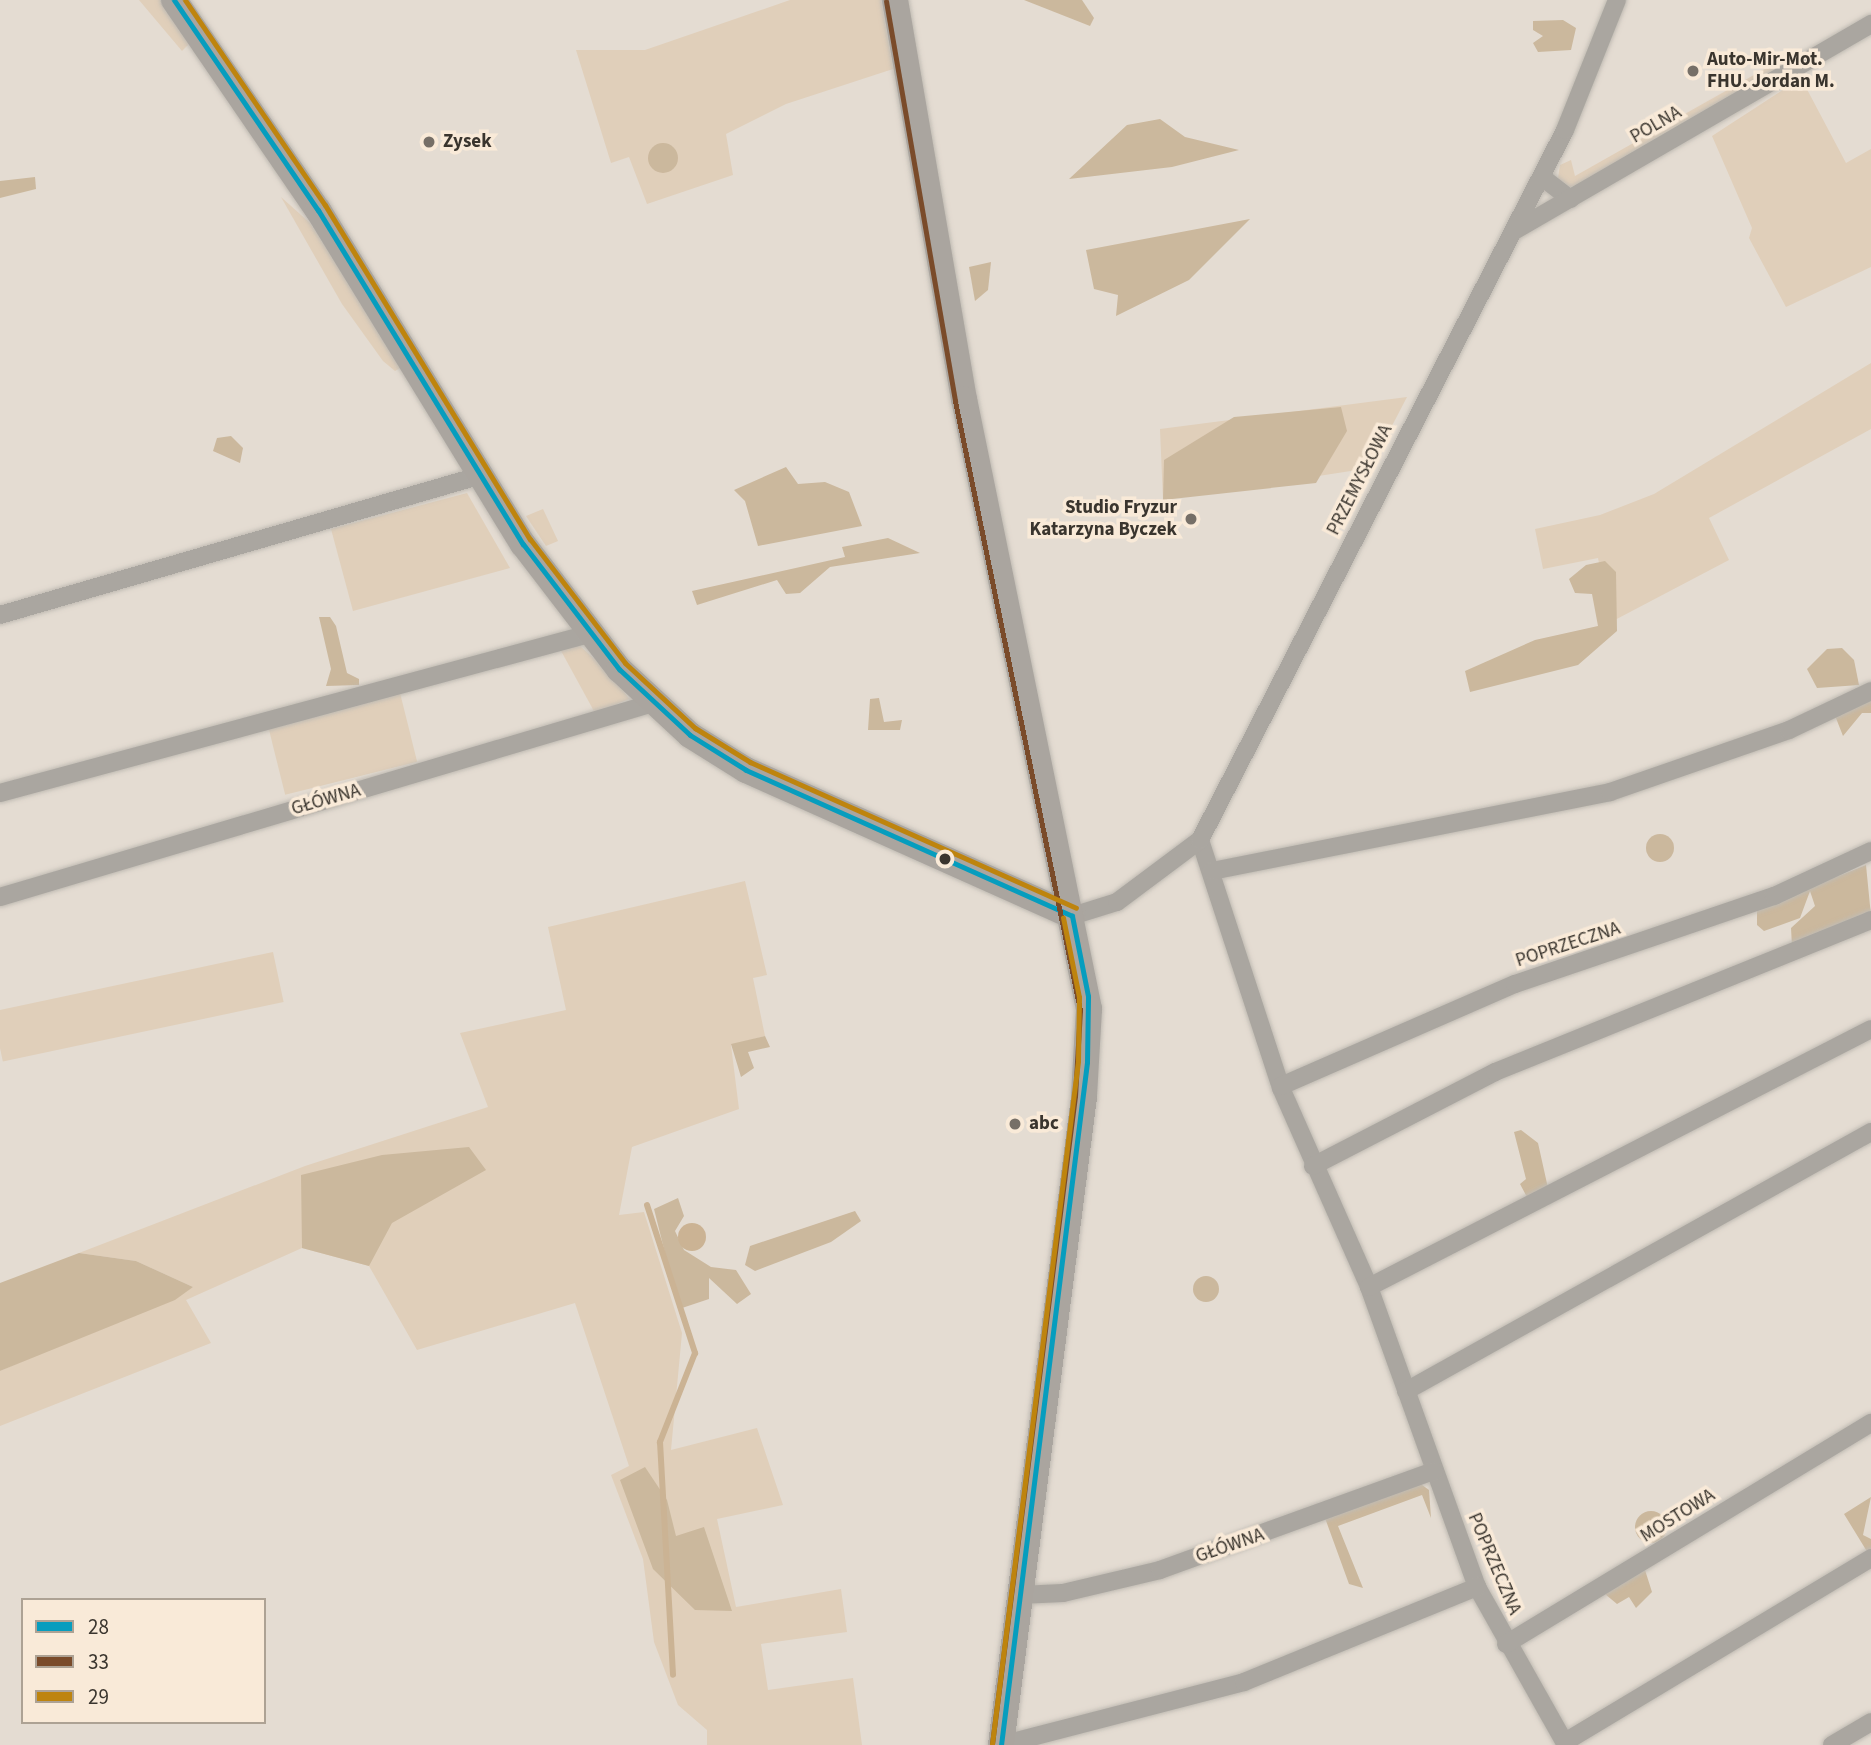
<!DOCTYPE html>
<html>
<head>
<meta charset="utf-8">
<style>
	body { margin:0 }
	#map { position:relative; width:1871px; height:1745px; overflow:hidden; background:#e4dcd2; font-family:"Source Sans 3",sans-serif }
	div>[style] { position:absolute }
	.green>* { inset:0; background:#e0cfba; transform-origin:0 0 }
	.forest>* { inset:0; background:#cbb89d }
	.round { border-radius:50% }
	.water>* { inset:0; background:#cbb394 }
	.stream>* { height:6px; margin:-3px; padding:0 3px; transform-origin:3px; border-radius:3px; background:#cbb394 }
	.roads { filter:drop-shadow(0 0 2px #c0bbb3) drop-shadow(0 0 2px #c0bbb3) }
	.street>* { height:18px; margin:-9px; padding:0 9px; transform-origin:9px; border-radius:9px; background:#aaa6a0 }
	.secondary>* { height:26px; margin:-13px; padding:0 13px; transform-origin:13px; border-radius:13px; background:#aaa59f }
	.bus-1>* { height:5px; margin:-2.5px; padding:0 2.5px; transform-origin:2.5px; border-radius:2.5px; background:#069dbe }
	.bus-2>* { height:5px; margin:-2.5px; padding:0 2.5px; transform-origin:2.5px; border-radius:2.5px; background:#7a4b2a }
	.bus-3>* { height:5px; margin:-2.5px; padding:0 2.5px; transform-origin:2.5px; border-radius:2.5px; background:#be840e }
	.dots>* { width:19px; height:19px; translate:-50% -50%; box-sizing:border-box; border:4px solid #f9ead8; border-radius:50% }
	span { translate:-50% -50%; white-space:nowrap; text-align:center; line-height:1.15; -webkit-text-stroke:7px #f9ead8; paint-order:stroke }
	.poi-label { font-size:19px; color:#3a352e; font-weight:700 }
	.left { translate:0 -50%; text-align:left }
	.right { translate:-100% -50%; text-align:right }
	.street-label { font-size:19px; color:#3a352e }
	.legend { position:absolute; left:21px; top:1598px; width:245px; height:126px; box-sizing:border-box; background:#f9ead8; border:2px solid #ada294; margin:0; padding:9px 12px; list-style:none; font-size:21px; color:#3a352e }
	.legend li { display:flex; align-items:center; gap:14px; height:35px }
	.legend b { width:35px; border:2px solid #ada294 }
</style>
</head>
<body>
<div id="map">
	<div class="green">
		<div style="clip-path:polygon(139px 0,160px 0,191px 42px,182px 51px)"></div>
		<div style="clip-path:polygon(790px 0,881px 0,893px 69px,786px 104px,726px 134px,733px 175px,647px 204px,629px 157px,611px 163px,576px 50px,645px 50px)"></div>
		<div style="clip-path:polygon(1791px 54px,1792px 60px,1581px 184px,1570px 187px,1558px 178px,1560px 165px,1571px 160px,1575px 176px)"></div>
		<div style="clip-path:polygon(1801px 78px,1846px 163px,1871px 149px,1871px 267px,1786px 307px,1749px 238px,1752px 228px,1712px 136px)"></div>
		<div style="clip-path:polygon(281px 197px,310px 223px,402px 367px,395px 371px,383px 361px,342px 304px)"></div>
		<div style="clip-path:polygon(1871px 363px,1871px 429px,1709px 518px,1729px 560px,1611px 622px,1598px 558px,1543px 569px,1535px 529px,1600px 515px,1654px 494px)"></div>
		<div style="clip-path:polygon(1407px 397px,1370px 468px,1163px 500px,1160px 429px)"></div>
		<div style="clip-path:polygon(467px 493px,510px 568px,353px 611px,331px 529px)"></div>
		<div style="clip-path:polygon(543px 509px,558px 541px,546px 546px,526px 516px)"></div>
		<div style="clip-path:polygon(579px 645px,613px 676px,629px 699px,595px 713px,560px 649px)"></div>
		<div style="left:399px;top:689px;width:75px;height:136px;rotate:76deg"></div>
		<div style="clip-path:polygon(745px 881px,767px 975px,753px 978px,765px 1036px,731px 1045px,739px 1109px,632px 1147px,619px 1215px,644px 1212px,682px 1333px,671px 1450px,757px 1428px,783px 1505px,717px 1519px,736px 1607px,841px 1589px,847px 1632px,761px 1644px,768px 1690px,853px 1678px,862px 1745px,707px 1745px,707px 1730px,678px 1705px,654px 1642px,643px 1559px,611px 1475px,629px 1466px,575px 1303px,417px 1350px,369px 1266px,302px 1248px,186px 1300px,211px 1343px,0 1426px,0 1371px,193px 1287px,136px 1261px,79px 1253px,305px 1166px,488px 1107px,460px 1033px,566px 1010px,548px 927px)"></div>
		<div style="left:273px;top:952px;width:51px;height:287px;rotate:78deg"></div>
	</div>
	<div class="forest">
		<div style="clip-path:polygon(1024px 0,1082px 0,1094px 18px,1090px 26px)"></div>
		<div style="clip-path:polygon(1563px 20px,1576px 28px,1571px 50px,1538px 52px,1533px 43px,1543px 36px,1533px 30px,1533px 21px)"></div>
		<div style="clip-path:polygon(1160px 119px,1185px 137px,1239px 150px,1172px 167px,1069px 179px,1127px 125px)"></div>
		<div class="round" style="left:648px;top:143px;width:30px;height:30px"></div>
		<div style="clip-path:polygon(35px 177px,36px 189px,0 198px,0 181px)"></div>
		<div style="clip-path:polygon(1250px 219px,1189px 280px,1116px 316px,1118px 295px,1094px 289px,1086px 250px)"></div>
		<div style="clip-path:polygon(991px 262px,988px 290px,975px 301px,969px 267px)"></div>
		<div style="clip-path:polygon(1341px 407px,1347px 431px,1316px 483px,1163px 500px,1164px 460px,1234px 417px)"></div>
		<div style="clip-path:polygon(231px 436px,243px 448px,240px 463px,213px 451px,217px 438px)"></div>
		<div style="clip-path:polygon(786px 467px,798px 484px,825px 482px,849px 492px,862px 526px,758px 546px,745px 501px,734px 490px)"></div>
		<div style="clip-path:polygon(888px 538px,920px 553px,830px 567px,800px 593px,786px 594px,777px 580px,697px 605px,692px 591px,845px 557px,842px 547px)"></div>
		<div style="clip-path:polygon(1605px 561px,1616px 572px,1617px 631px,1578px 665px,1470px 692px,1465px 671px,1535px 640px,1598px 626px,1592px 594px,1575px 593px,1569px 579px,1586px 565px)"></div>
		<div style="clip-path:polygon(319px 617px,330px 617px,336px 626px,347px 673px,359px 679px,359px 685px,326px 686px,331px 669px)"></div>
		<div style="clip-path:polygon(1842px 648px,1854px 660px,1859px 685px,1817px 688px,1807px 669px,1827px 649px)"></div>
		<div style="clip-path:polygon(1871px 695px,1871px 713px,1862px 713px,1843px 736px,1834px 713px)"></div>
		<div style="clip-path:polygon(879px 698px,884px 722px,902px 720px,900px 730px,868px 730px,870px 699px)"></div>
		<div class="round" style="left:1646px;top:834px;width:28px;height:28px"></div>
		<div style="clip-path:polygon(1866px 865px,1871px 916px,1792px 946px,1791px 928px,1815px 906px,1810px 891px,1800px 918px,1764px 931px,1757px 925px,1757px 909px)"></div>
		<div style="clip-path:polygon(765px 1036px,770px 1047px,748px 1052px,754px 1068px,741px 1077px,731px 1044px)"></div>
		<div style="clip-path:polygon(1521px 1130px,1538px 1143px,1548px 1188px,1528px 1199px,1520px 1184px,1526px 1179px,1514px 1132px)"></div>
		<div style="clip-path:polygon(469px 1147px,486px 1170px,392px 1223px,369px 1266px,302px 1248px,301px 1175px,382px 1155px)"></div>
		<div style="clip-path:polygon(678px 1198px,684px 1216px,675px 1231px,684px 1250px,711px 1267px,736px 1270px,751px 1294px,737px 1304px,709px 1278px,709px 1299px,679px 1309px,654px 1209px)"></div>
		<div style="clip-path:polygon(855px 1211px,861px 1221px,831px 1242px,755px 1271px,745px 1265px,750px 1246px)"></div>
		<div style="clip-path:polygon(79px 1253px,136px 1261px,193px 1287px,175px 1300px,0 1371px,0 1283px)"></div>
		<div class="round" style="left:1193px;top:1276px;width:26px;height:26px"></div>
		<div style="clip-path:polygon(645px 1467px,667px 1500px,676px 1536px,704px 1527px,732px 1611px,695px 1610px,653px 1569px,620px 1480px)"></div>
		<div style="clip-path:polygon(1418px 1482px,1429px 1490px,1431px 1518px,1422px 1495px,1338px 1526px,1363px 1588px,1349px 1584px,1325px 1518px)"></div>
		<div style="clip-path:polygon(1871px 1497px,1863px 1535px,1871px 1539px,1871px 1558px,1844px 1514px)"></div>
		<div class="round" style="left:1635px;top:1511px;width:32px;height:32px"></div>
		<div style="clip-path:polygon(1645px 1570px,1652px 1592px,1636px 1608px,1629px 1597px,1617px 1604px,1605px 1594px)"></div>
	</div>
	<div class="water">
		<div class="round" style="left:678px;top:1223px;width:28px;height:28px"></div>
	</div>
	<div class="stream">
		<div style="left:647px;top:1205px;width:156px;rotate:72deg"></div>
		<div style="left:695px;top:1353px;width:96px;rotate:111.5deg"></div>
		<div style="left:660px;top:1442px;width:233px;rotate:86.8deg"></div>
	</div>
	<div class="roads">
		<div class="street">
			<div style="left:1542px;top:177px;width:36px;rotate:38deg"></div>
			<div style="left:1514px;top:231px;width:413px;rotate:-30.1deg"></div>
			<div style="left:0;top:615px;width:500px;rotate:-16.2deg"></div>
			<div style="left:0;top:793px;width:610px;rotate:-15.11deg"></div>
			<div style="left:1200px;top:840px;width:261px;rotate:71.9deg"></div>
			<div style="left:1281px;top:1088px;width:218px;rotate:66.1deg"></div>
			<div style="left:1369px;top:1287px;width:319px;rotate:70.2deg"></div>
			<div style="left:1477px;top:1587px;width:181px;rotate:60.6deg"></div>
			<div style="left:1212px;top:871px;width:406px;rotate:-11.2deg"></div>
			<div style="left:1610px;top:792px;width:189px;rotate:-19.1deg"></div>
			<div style="left:1789px;top:730px;width:91px;rotate:-25.4deg"></div>
			<div style="left:0;top:897px;width:681px;rotate:-16.55deg"></div>
			<div style="left:1072px;top:916px;width:47px;rotate:-17.3deg"></div>
			<div style="left:1117px;top:902px;width:104px;rotate:-36.8deg"></div>
			<div style="left:1200px;top:840px;width:798px;rotate:-62.79deg"></div>
			<div style="left:1565px;top:130px;width:140px;rotate:-68.2deg"></div>
			<div style="left:1281px;top:1086px;width:255px;rotate:-23.6deg"></div>
			<div style="left:1515px;top:984px;width:274px;rotate:-18.8deg"></div>
			<div style="left:1774px;top:896px;width:107px;rotate:-24.9deg"></div>
			<div style="left:1313px;top:1166px;width:205px;rotate:-27.3deg"></div>
			<div style="left:1495px;top:1072px;width:406px;rotate:-22deg"></div>
			<div style="left:1369px;top:1287px;width:564px;rotate:-27.2deg"></div>
			<div style="left:1406px;top:1391px;width:532px;rotate:-29.12deg"></div>
			<div style="left:1020px;top:1595px;width:43px;rotate:-2.7deg"></div>
			<div style="left:1063px;top:1593px;width:100px;rotate:-13.3deg"></div>
			<div style="left:1160px;top:1570px;width:291px;rotate:-19.9deg"></div>
			<div style="left:1506px;top:1644px;width:427px;rotate:-31.2deg"></div>
			<div style="left:1565px;top:1742px;width:357px;rotate:-31deg"></div>
			<div style="left:1001px;top:1745px;width:251px;rotate:-14.5deg"></div>
			<div style="left:1244px;top:1682px;width:252px;rotate:-22.2deg"></div>
			<div style="left:1832px;top:1745px;width:45px;rotate:-30.5deg"></div>
		</div>
		<div class="secondary">
			<div style="left:174px;top:0;width:255px;rotate:55.6deg"></div>
			<div style="left:318px;top:210px;width:392px;rotate:58.5deg"></div>
			<div style="left:523px;top:544px;width:158px;rotate:52.5deg"></div>
			<div style="left:619px;top:669px;width:97px;rotate:42.9deg"></div>
			<div style="left:690px;top:735px;width:66px;rotate:32deg"></div>
			<div style="left:746px;top:770px;width:357px;rotate:24.1deg"></div>
			<div style="left:895px;top:0;width:405px;rotate:80.2deg"></div>
			<div style="left:964px;top:399px;width:623px;rotate:78.42deg"></div>
			<div style="left:1089px;top:1009px;width:88px;rotate:93.3deg"></div>
			<div style="left:1084px;top:1097px;width:653px;rotate:97.3deg"></div>
		</div>
	</div>
	<div class="bus-1">
		<div style="left:174px;top:0;width:255px;rotate:55.6deg"></div>
		<div style="left:318px;top:210px;width:392px;rotate:58.5deg"></div>
		<div style="left:523px;top:544px;width:158px;rotate:52.5deg"></div>
		<div style="left:619px;top:669px;width:97px;rotate:42.9deg"></div>
		<div style="left:690px;top:735px;width:66px;rotate:32deg"></div>
		<div style="left:746px;top:770px;width:357px;rotate:24.1deg"></div>
		<div style="left:1001px;top:1745px;width:688px;rotate:-82.82deg"></div>
		<div style="left:1087px;top:1062px;width:66px;rotate:-89.1deg"></div>
		<div style="left:1088px;top:996px;width:82px;rotate:-101.3deg"></div>
	</div>
	<div class="bus-2">
		<div style="left:886px;top:1px;width:406px;rotate:80.2deg"></div>
		<div style="left:955px;top:401px;width:622px;rotate:78.4deg"></div>
		<div style="left:1080px;top:1010px;width:86px;rotate:93.3deg"></div>
		<div style="left:1075px;top:1096px;width:653px;rotate:97.3deg"></div>
	</div>
	<div class="bus-3">
		<div style="left:185px;top:0;width:248px;rotate:55.7deg"></div>
		<div style="left:325px;top:205px;width:392px;rotate:58.5deg"></div>
		<div style="left:530px;top:539px;width:156px;rotate:52.5deg"></div>
		<div style="left:625px;top:663px;width:96px;rotate:42.9deg"></div>
		<div style="left:695px;top:728px;width:65px;rotate:31.7deg"></div>
		<div style="left:750px;top:762px;width:357px;rotate:24.1deg"></div>
		<div style="left:992px;top:1744px;width:688px;rotate:-82.82deg"></div>
		<div style="left:1078px;top:1061px;width:64px;rotate:-89.1deg"></div>
		<div style="left:1079px;top:997px;width:81px;rotate:-101.4deg"></div>
	</div>
	<div class="dots">
		<div style="left:1693px;top:71px;background:#766f67"></div>
		<div style="left:429px;top:142px;background:#766f67"></div>
		<div style="left:1191px;top:519px;background:#766f67"></div>
		<div style="left:945px;top:859px;background:#3a352e"></div>
		<div style="left:1015px;top:1124px;background:#766f67"></div>
	</div>
	<div class="poi-label">
		<span class="left" style="left:1707px;top:71px">Auto-Mir-Mot.<br>FHU. Jordan M.</span>
		<span class="left" style="left:443px;top:142px">Zysek</span>
		<span class="right" style="left:1177px;top:519px">Studio Fryzur<br>Katarzyna Byczek</span>
		<span class="left" style="left:1029px;top:1124px">abc</span>
	</div>
	<div class="street-label">
		<span style="left:1656px;top:125px;rotate:-30deg">POLNA</span>
		<span style="left:1360px;top:480px;rotate:-63deg">PRZEMYSŁOWA</span>
		<span style="left:326px;top:800px;rotate:-16deg">GŁÓWNA</span>
		<span style="left:1568px;top:945px;rotate:-18deg">POPRZECZNA</span>
		<span style="left:1678px;top:1516px;rotate:-32deg">MOSTOWA</span>
		<span style="left:1230px;top:1546px;rotate:-19deg">GŁÓWNA</span>
		<span style="left:1494px;top:1564px;rotate:67deg">POPRZECZNA</span>
	</div>
	<ul class="legend">
	<li><b style="height:9px;background:#069dbe"></b>28</li>
	<li><b style="height:9px;background:#7a4b2a"></b>33</li>
	<li><b style="height:9px;background:#be840e"></b>29</li>
	</ul>
</div>
</body>
</html>
